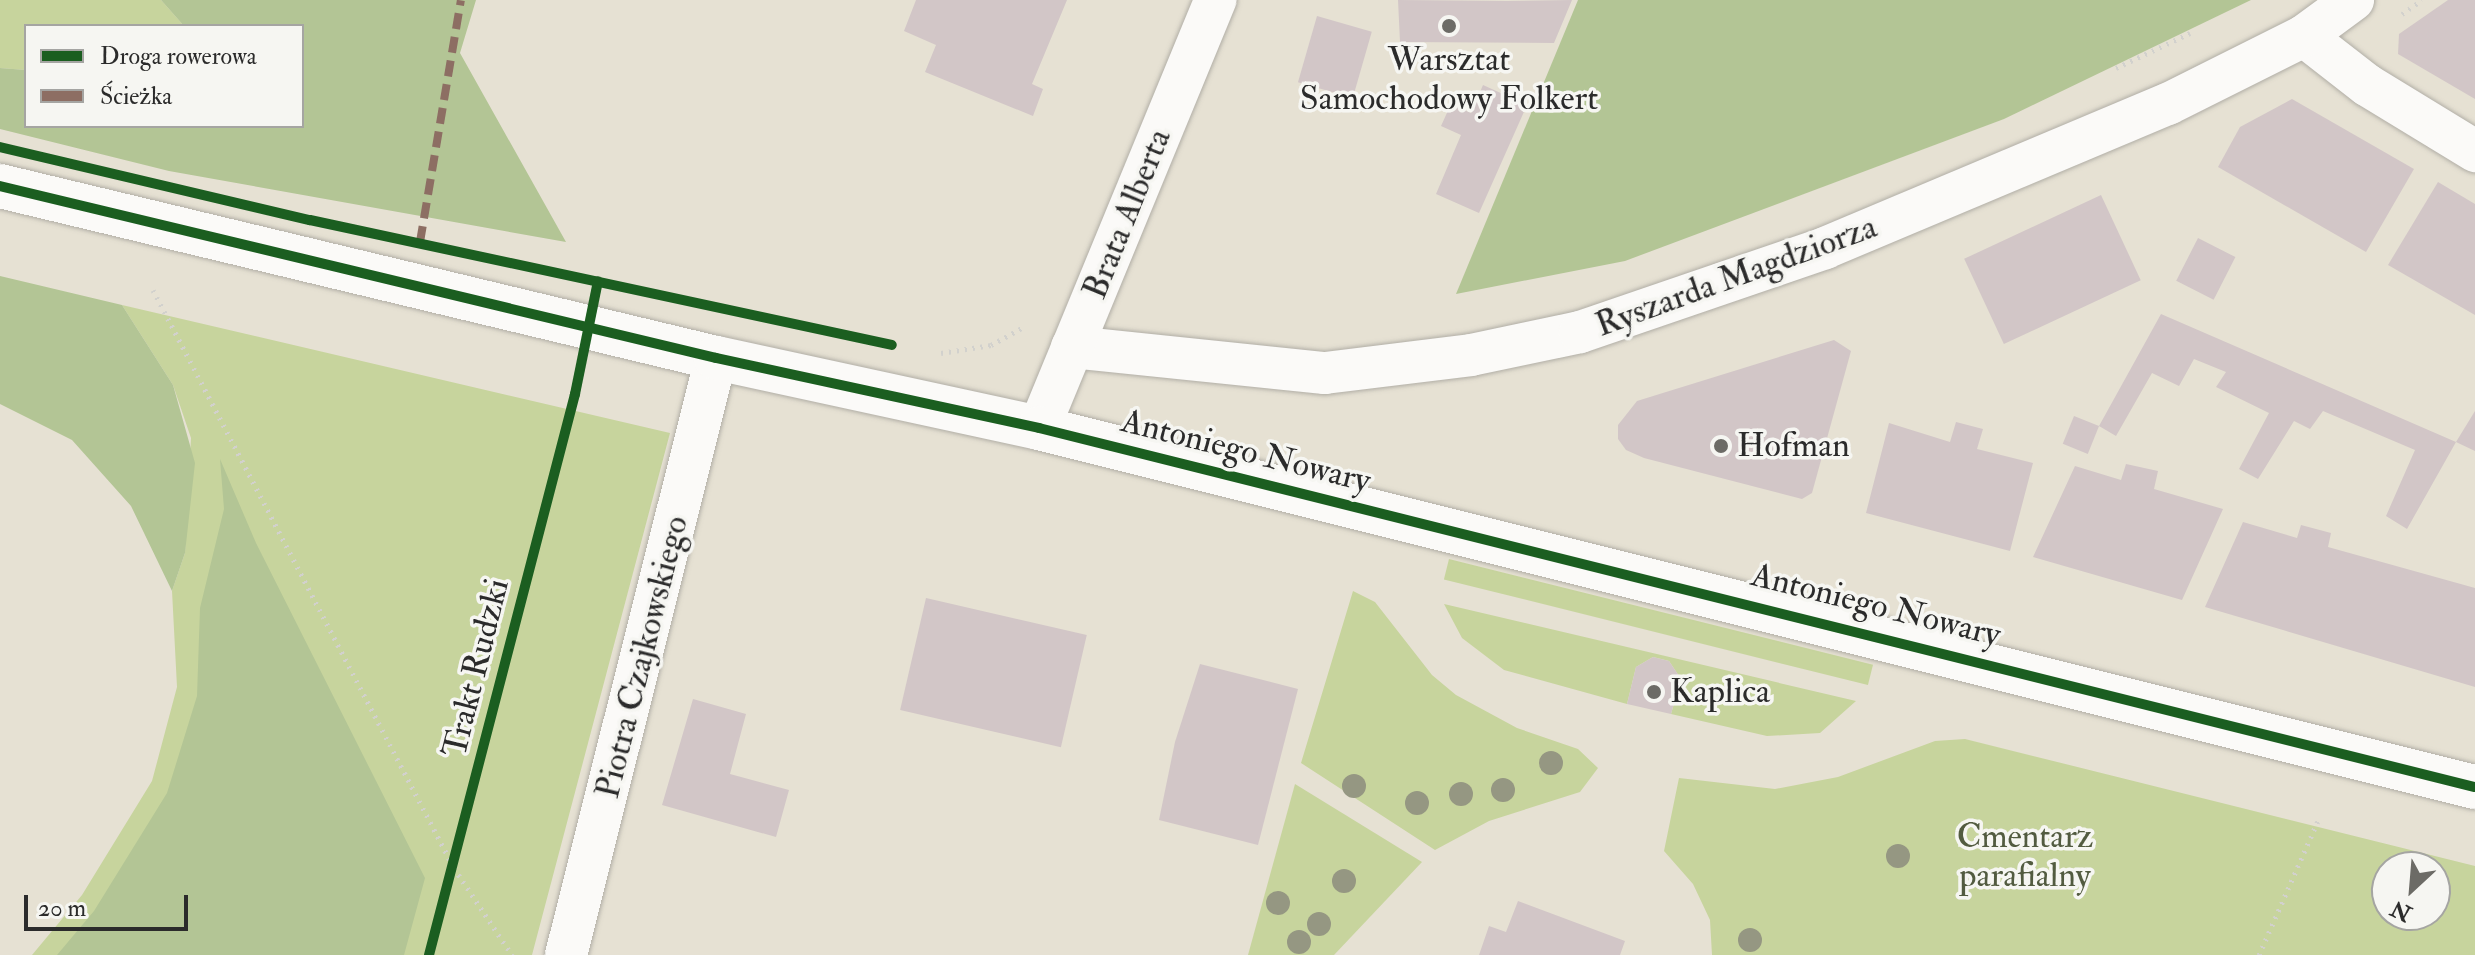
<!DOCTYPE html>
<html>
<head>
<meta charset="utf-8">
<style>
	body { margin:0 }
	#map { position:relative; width:2475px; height:955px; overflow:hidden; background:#e6e1d3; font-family:"IM FELL Double Pica",serif }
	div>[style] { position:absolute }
	.green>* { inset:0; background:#c7d49d; transform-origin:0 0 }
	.forest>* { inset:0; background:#b3c595 }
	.building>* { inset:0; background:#d2c6c7; transform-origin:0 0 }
	.path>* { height:5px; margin-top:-2.5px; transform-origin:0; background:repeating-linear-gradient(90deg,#d2d1cd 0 2px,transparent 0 8px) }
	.roads { filter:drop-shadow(0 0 2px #b1aea6) drop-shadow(0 0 2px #b1aea6) }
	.minor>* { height:42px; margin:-21px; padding:0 21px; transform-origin:21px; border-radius:21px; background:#fbfaf8 }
	.tertiary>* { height:44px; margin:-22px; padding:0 22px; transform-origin:22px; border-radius:22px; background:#fbfaf8 }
	.quiet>* { height:8px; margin-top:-4px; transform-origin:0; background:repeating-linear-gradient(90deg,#8d6e63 0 16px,transparent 0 24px) }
	.cycleway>* { height:10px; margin:-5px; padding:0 5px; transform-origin:5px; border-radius:5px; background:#1b5e20 }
	.trees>* { width:24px; height:24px; margin:-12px; border-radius:50%; background:#959782 }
	.dots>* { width:22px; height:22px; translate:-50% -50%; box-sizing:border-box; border:4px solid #f6f6f2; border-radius:50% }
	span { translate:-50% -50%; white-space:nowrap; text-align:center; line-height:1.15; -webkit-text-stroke:7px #f6f6f2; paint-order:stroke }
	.poi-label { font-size:34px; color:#2b2b2b }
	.left { translate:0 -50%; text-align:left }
	.street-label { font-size:34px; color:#2b2b2b }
	.park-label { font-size:34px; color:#525b40 }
	.legend { position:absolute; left:24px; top:24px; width:280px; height:104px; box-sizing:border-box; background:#f6f6f2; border:2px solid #a5a5a2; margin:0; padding:10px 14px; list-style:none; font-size:24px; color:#2b2b2b }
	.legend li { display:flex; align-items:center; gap:16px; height:40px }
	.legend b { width:40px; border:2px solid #a5a5a2 }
	.north { position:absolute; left:2371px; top:851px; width:80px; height:80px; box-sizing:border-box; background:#f6f6f2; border:2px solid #a5a5a2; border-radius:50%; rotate:206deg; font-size:22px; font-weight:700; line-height:32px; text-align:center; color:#2b2b2b }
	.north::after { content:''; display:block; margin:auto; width:28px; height:36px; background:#6c6b66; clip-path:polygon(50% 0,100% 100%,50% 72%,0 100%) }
	.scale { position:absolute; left:24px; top:895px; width:164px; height:36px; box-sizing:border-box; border:4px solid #2b2b2b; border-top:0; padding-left:10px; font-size:24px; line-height:28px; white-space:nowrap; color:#2b2b2b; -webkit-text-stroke:6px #f6f6f2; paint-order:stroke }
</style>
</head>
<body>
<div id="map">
	<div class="green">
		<div style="clip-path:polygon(0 0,161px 0,184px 26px,26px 26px,26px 70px,0 68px)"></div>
		<div style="clip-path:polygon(122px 305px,670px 433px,532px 955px,32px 955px,82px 895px,152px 781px,177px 687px,172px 591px,185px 553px,191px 438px,173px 385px)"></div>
		<div style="left:1449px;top:559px;width:437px;height:21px;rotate:14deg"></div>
		<div style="clip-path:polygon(1353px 591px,1375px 602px,1432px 675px,1456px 695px,1517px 728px,1578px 749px,1598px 768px,1580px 792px,1489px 821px,1435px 850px,1301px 763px)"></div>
		<div style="clip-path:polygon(1444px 604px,1856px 701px,1820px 733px,1767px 736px,1671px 714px,1681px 679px,1669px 661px,1653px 657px,1636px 667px,1627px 704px,1504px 670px,1462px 638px)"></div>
		<div style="clip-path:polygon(evenodd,1965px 739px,2475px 866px,2475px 955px,1712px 955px,1710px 920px,1693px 884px,1664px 851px,1679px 778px,1775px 789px,1838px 777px,1935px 741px,1965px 739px,2387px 867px,2435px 867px,2435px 915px,2387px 915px,2387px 867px)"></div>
		<div style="clip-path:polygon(1295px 784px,1422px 862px,1334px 955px,1248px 955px)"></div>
	</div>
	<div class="forest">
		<div style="clip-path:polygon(161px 0,476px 0,460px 53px,566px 242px,169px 171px,0 129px,0 68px,26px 70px,26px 126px,302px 126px,302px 26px,184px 26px)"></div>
		<div style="clip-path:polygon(1578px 0,2251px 0,2004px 119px,1625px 261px,1456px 294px)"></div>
		<div style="clip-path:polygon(0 276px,122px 305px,173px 385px,195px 463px,185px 553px,172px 591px,131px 506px,72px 440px,0 404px)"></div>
		<div style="clip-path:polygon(220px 459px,256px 543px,425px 878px,404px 955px,57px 955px,94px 911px,167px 793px,197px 696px,200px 608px,224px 509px)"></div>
	</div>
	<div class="building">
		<div style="clip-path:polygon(916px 0,1067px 0,1032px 84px,1043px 89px,1033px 116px,925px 72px,936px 45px,904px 31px)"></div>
		<div style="clip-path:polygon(1398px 0,1507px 1px,1572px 0,1554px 43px,1400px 42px)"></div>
		<div style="clip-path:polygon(2448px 0,2475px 0,2475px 99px,2398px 54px,2399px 34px)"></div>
		<div style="left:1317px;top:16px;width:57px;height:69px;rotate:16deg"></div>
		<div style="clip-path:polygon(1483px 85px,1527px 105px,1479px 213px,1436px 194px,1461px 135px,1441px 126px,1451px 104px,1471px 113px)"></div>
		<div style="clip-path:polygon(2292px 99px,2414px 169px,2366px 252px,2218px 167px,2240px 127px)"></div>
		<div style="clip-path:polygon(2438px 182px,2475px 204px,2475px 315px,2388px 265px)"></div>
		<div style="left:2101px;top:195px;width:94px;height:151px;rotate:65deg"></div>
		<div style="left:2198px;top:238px;width:42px;height:48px;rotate:27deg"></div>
		<div style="clip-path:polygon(2161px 314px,2456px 442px,2407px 529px,2386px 516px,2415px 450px,2323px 411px,2310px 429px,2294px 421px,2258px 479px,2239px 469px,2269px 413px,2216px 387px,2226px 372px,2194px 359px,2179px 386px,2152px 373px,2116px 436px,2099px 426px)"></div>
		<div style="clip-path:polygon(1834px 340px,1851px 351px,1812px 493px,1802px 499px,1644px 458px,1626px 450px,1618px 439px,1618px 425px,1637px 401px)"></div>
		<div style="clip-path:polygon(2475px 411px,2475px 451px,2456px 442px)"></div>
		<div style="left:2074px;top:416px;width:27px;height:30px;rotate:22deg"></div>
		<div style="clip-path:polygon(1956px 422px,1983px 429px,1977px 449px,2033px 463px,2010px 551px,1866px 513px,1889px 423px,1950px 442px)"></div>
		<div style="clip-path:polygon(2126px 464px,2158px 471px,2154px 489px,2223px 509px,2182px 600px,2033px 557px,2075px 466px,2121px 480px)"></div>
		<div style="clip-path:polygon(2243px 522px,2297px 538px,2301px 525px,2331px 533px,2328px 547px,2475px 588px,2475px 687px,2205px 607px)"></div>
		<div style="left:926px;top:598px;width:165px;height:115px;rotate:13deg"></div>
		<div style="clip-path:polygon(1653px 657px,1669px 661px,1681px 679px,1671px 714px,1627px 704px,1636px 667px)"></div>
		<div style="clip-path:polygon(1200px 664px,1298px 689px,1258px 845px,1159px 820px,1175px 742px)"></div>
		<div style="clip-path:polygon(693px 699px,746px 714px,730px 774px,789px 790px,776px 837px,662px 805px)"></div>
		<div style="clip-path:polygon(1518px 901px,1625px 941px,1620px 955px,1479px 955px,1489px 926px,1506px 932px)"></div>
	</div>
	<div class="path">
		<div style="left:2402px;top:14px;width:24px;rotate:-35deg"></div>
		<div style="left:2116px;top:68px;width:82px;rotate:-25.3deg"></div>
		<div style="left:153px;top:290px;width:652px;rotate:62.49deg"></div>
		<div style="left:454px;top:868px;width:105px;rotate:56.3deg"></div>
		<div style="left:941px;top:353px;width:51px;rotate:-9.1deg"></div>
		<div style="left:991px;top:345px;width:39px;rotate:-29deg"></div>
		<div style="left:2259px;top:955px;width:150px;rotate:-66.3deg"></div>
	</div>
	<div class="roads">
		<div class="minor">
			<div style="left:2304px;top:36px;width:80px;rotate:37.9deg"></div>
			<div style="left:2367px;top:85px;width:127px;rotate:31.4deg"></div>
			<div style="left:1072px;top:347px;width:254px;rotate:5.9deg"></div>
			<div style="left:1325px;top:373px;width:147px;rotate:-7deg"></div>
			<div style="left:1471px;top:355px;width:111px;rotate:-11.9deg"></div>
			<div style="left:1580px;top:332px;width:259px;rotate:-18.9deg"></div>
			<div style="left:1825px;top:248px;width:372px;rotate:-22.8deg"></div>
			<div style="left:2168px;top:104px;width:152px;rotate:-26.6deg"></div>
			<div style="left:2304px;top:36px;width:61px;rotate:-36.3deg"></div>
			<div style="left:1039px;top:428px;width:463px;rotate:-67.6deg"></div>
			<div style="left:566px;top:955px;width:616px;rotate:-75.9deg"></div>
		</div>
		<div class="tertiary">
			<div style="left:0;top:186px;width:736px;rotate:13.51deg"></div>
			<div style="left:716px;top:358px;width:330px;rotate:12.2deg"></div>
			<div style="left:1039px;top:428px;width:1480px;rotate:14.04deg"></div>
		</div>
	</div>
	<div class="quiet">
		<div style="left:420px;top:242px;width:245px;rotate:-80.4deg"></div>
	</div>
	<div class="cycleway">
		<div style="left:0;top:147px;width:318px;rotate:13.3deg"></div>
		<div style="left:310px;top:220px;width:595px;rotate:12.12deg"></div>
		<div style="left:0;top:186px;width:736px;rotate:13.51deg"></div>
		<div style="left:716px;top:358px;width:330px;rotate:12.2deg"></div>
		<div style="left:1039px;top:428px;width:1480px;rotate:14.04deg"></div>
		<div style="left:429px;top:955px;width:580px;rotate:-75.41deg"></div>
		<div style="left:575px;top:394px;width:115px;rotate:-78.5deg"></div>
	</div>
	<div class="trees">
		<div style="left:1551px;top:763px"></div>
		<div style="left:1354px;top:786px"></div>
		<div style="left:1503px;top:790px"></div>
		<div style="left:1461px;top:794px"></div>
		<div style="left:1417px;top:803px"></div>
		<div style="left:1898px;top:856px"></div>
		<div style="left:1344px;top:881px"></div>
		<div style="left:1278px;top:903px"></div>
		<div style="left:1319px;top:924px"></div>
		<div style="left:1750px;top:940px"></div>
		<div style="left:1299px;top:942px"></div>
	</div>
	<div class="dots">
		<div style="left:1449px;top:26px;background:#6c6b66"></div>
		<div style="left:1721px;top:446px;background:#6c6b66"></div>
		<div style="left:1654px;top:692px;background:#6c6b66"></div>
	</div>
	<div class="poi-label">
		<span style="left:1449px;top:79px">Warsztat<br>Samochodowy Folkert</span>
		<span class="left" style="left:1737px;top:446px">Hofman</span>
		<span class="left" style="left:1670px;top:692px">Kaplica</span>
	</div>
	<div class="street-label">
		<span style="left:1127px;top:214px;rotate:-68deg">Brata Alberta</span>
		<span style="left:1736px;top:276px;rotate:-20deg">Ryszarda Magdziorza</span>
		<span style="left:1246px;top:451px;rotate:14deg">Antoniego Nowary</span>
		<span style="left:1876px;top:605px;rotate:14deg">Antoniego Nowary</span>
		<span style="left:642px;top:657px;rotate:-76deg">Piotra Czajkowskiego</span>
		<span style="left:476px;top:668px;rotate:-76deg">Trakt Rudzki</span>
	</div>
	<div class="park-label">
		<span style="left:2025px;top:856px">Cmentarz<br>parafialny</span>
	</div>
	<ul class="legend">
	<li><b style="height:10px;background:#1b5e20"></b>Droga rowerowa</li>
	<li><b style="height:10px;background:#8d6e63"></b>Ścieżka</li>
	</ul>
	<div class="north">N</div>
	<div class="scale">20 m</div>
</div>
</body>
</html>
